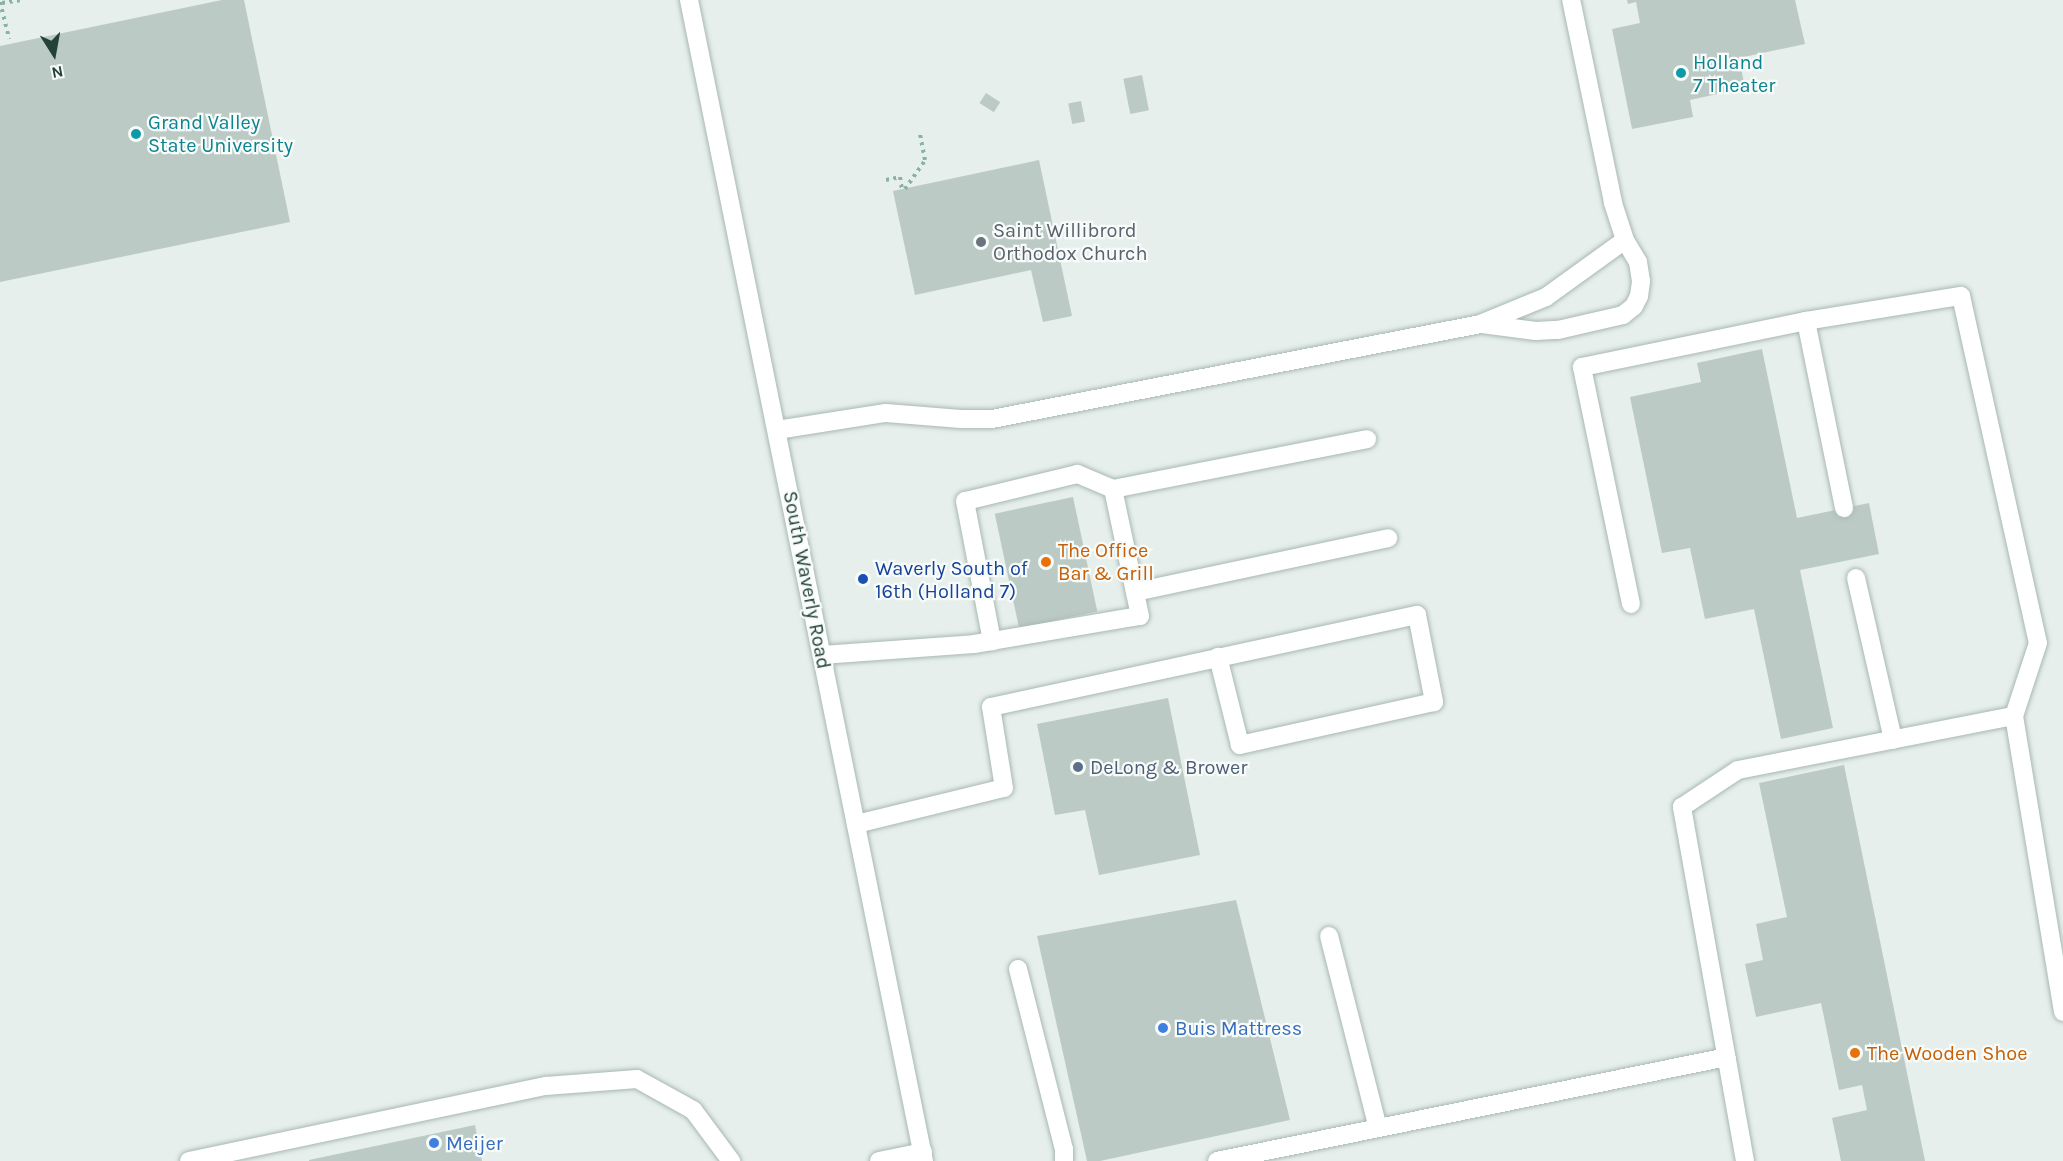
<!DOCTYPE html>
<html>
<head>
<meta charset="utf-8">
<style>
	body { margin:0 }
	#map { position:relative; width:2063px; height:1161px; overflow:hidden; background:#e6efeb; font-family:Karla,sans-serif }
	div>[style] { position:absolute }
	.building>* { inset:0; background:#bbcac4; transform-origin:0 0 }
	.path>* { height:4px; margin-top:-2px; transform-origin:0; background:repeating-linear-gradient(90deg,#86b3a5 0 3px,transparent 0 7.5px) }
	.roads { filter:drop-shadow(0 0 2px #a8b8b2) drop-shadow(0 0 2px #a8b8b2) }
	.service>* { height:18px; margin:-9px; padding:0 9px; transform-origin:9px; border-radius:9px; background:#fff }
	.secondary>* { height:18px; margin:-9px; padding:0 9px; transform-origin:9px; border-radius:9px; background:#fff }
	.dots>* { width:16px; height:16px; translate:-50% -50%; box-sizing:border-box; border:3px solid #f7fbf9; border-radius:50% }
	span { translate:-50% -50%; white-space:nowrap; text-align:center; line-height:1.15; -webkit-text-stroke:4.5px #f7fbf9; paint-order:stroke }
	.culture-label { font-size:20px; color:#0d838f }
	.left { translate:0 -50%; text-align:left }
	.worship-label { font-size:20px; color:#5b616d }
	.food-label { font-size:20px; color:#c56008 }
	.transit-label { font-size:20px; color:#164399 }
	.street-label { font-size:20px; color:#24423a }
	.service-label { font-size:20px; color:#4e5e75 }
	.shop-label { font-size:20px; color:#366cbe }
	.north { position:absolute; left:24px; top:24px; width:60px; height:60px; -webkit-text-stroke:4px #f7fbf9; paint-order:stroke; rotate:169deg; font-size:16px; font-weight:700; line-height:24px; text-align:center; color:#24423a }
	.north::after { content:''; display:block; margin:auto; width:21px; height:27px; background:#24423a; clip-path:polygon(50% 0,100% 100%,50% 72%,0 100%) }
</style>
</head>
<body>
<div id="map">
	<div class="building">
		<div style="clip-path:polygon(222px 0,244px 0,290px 222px,0 282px,0 46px)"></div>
		<div style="clip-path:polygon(1627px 0,1795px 0,1805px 44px,1739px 58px,1745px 88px,1690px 100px,1693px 117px,1632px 129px,1612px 29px,1640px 23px,1636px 2px,1628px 4px)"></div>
		<div style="left:1142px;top:75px;width:36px;height:19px;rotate:79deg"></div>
		<div style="left:986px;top:93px;width:17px;height:12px;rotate:33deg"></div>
		<div style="left:1081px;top:101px;width:21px;height:13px;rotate:79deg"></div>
		<div style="clip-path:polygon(1039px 160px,1072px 316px,1043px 322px,1031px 270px,915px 295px,893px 191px)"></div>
		<div style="clip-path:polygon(1762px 349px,1797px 518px,1869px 503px,1879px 554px,1800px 570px,1833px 728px,1781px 739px,1754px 609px,1705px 619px,1690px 548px,1662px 553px,1630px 397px,1701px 382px,1697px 363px)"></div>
		<div style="left:1073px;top:497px;width:117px;height:80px;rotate:78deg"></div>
		<div style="clip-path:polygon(1168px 698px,1200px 855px,1099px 875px,1085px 810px,1055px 815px,1037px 724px)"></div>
		<div style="clip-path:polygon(1844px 765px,1925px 1161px,1841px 1161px,1832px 1118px,1867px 1110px,1862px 1085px,1839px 1090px,1821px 1003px,1756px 1017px,1745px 964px,1763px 960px,1756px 924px,1787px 917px,1759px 783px)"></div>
		<div style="clip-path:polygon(1236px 900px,1290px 1120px,1100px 1161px,1087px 1161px,1037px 936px)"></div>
		<div style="clip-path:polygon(475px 1125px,482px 1161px,309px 1161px,309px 1160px)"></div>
	</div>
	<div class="path">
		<div style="left:0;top:2px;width:38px;rotate:76deg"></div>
		<div style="left:2px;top:3px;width:18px;rotate:-9deg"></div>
		<div style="left:886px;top:180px;width:14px;rotate:-12deg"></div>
		<div style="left:900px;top:177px;width:12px;rotate:81deg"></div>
		<div style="left:905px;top:189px;width:35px;rotate:-55deg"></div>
		<div style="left:925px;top:160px;width:26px;rotate:-101deg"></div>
	</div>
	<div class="roads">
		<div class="service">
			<div style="left:1806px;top:321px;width:191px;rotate:78.5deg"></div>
			<div style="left:1482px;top:324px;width:54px;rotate:7.4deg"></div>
			<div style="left:1536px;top:331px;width:22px;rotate:-3deg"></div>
			<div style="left:1558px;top:330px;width:67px;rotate:-13deg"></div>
			<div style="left:1623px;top:315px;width:14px;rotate:-39deg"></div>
			<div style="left:1634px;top:306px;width:11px;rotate:-63deg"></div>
			<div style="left:1639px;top:296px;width:15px;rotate:-82deg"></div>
			<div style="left:1641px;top:281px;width:19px;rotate:-99deg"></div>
			<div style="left:1638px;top:262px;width:26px;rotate:-121deg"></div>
			<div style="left:1625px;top:240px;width:40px;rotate:-108deg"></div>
			<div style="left:1613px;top:202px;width:206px;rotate:-101.7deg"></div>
			<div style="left:777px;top:430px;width:110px;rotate:-8.9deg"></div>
			<div style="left:886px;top:413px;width:75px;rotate:4.6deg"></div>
			<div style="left:961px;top:419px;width:31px"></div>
			<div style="left:992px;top:419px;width:497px;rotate:-11deg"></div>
			<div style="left:1480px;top:324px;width:71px;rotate:-22.2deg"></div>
			<div style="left:1546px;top:297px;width:97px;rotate:-35.8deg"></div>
			<div style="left:1113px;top:489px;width:259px;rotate:-11.1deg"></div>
			<div style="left:1856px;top:578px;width:166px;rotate:77.1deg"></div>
			<div style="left:1135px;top:592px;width:259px;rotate:-12deg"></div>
			<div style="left:1631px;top:604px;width:242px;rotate:-101.7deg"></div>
			<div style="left:1582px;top:367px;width:229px;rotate:-11.6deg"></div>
			<div style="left:1806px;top:321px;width:157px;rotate:-9.2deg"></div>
			<div style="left:1961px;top:296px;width:355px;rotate:77.5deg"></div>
			<div style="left:2038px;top:643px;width:77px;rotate:108.2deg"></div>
			<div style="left:822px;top:655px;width:152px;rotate:-4.1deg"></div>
			<div style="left:974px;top:644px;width:18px;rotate:-9deg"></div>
			<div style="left:992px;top:641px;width:150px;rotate:-9.6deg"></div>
			<div style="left:1140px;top:616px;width:130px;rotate:-102deg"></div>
			<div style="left:1113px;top:489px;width:39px;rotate:-157deg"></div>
			<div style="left:1077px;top:474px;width:115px;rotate:166.4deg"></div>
			<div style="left:965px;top:501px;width:143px;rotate:79.1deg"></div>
			<div style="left:856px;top:824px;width:152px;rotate:-13.7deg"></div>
			<div style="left:1004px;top:788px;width:82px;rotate:-99.1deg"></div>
			<div style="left:991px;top:707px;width:436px;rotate:-12.2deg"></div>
			<div style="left:1417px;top:615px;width:89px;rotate:78.9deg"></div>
			<div style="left:1434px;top:702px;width:199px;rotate:167.5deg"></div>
			<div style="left:1240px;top:745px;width:91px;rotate:-104deg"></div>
			<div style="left:1329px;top:936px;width:198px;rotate:75.7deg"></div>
			<div style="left:1018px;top:969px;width:186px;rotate:75.7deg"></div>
			<div style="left:1064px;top:1149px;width:12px;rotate:90deg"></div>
			<div style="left:189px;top:1161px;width:365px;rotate:-11.9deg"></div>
			<div style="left:546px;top:1086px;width:91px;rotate:-4.4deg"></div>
			<div style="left:637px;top:1079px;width:64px;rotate:29deg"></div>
			<div style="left:693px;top:1110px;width:64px;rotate:53.3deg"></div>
			<div style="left:879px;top:1161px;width:45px;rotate:-11.6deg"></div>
			<div style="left:1217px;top:1161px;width:520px;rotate:-11.53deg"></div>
			<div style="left:1745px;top:1161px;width:360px;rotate:-100.1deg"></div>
			<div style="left:1682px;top:807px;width:67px;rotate:-33.5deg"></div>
			<div style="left:1738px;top:770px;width:281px;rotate:-11.1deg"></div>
			<div style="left:2014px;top:716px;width:300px;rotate:80.6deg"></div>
		</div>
		<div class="secondary">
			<div style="left:689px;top:0;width:1185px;rotate:78.56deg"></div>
		</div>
	</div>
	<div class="dots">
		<div style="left:1681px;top:73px;background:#0f9aa8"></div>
		<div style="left:136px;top:134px;background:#0f9aa8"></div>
		<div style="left:981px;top:242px;background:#6b7280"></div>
		<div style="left:1046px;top:562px;background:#e8710a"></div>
		<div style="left:863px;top:579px;background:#1a4fb4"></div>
		<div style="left:1078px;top:767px;background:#5c6f8a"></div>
		<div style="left:1163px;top:1028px;background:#3f7fe0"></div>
		<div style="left:1855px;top:1053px;background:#e8710a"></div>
		<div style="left:434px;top:1143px;background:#3f7fe0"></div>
	</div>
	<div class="culture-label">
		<span class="left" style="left:1693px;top:74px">Holland<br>7 Theater</span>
		<span class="left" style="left:148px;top:134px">Grand Valley<br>State University</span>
	</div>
	<div class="worship-label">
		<span class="left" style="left:993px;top:242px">Saint Willibrord<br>Orthodox Church</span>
	</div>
	<div class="food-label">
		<span class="left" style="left:1058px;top:562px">The Office<br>Bar &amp; Grill</span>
		<span class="left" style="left:1867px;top:1053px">The Wooden Shoe</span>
	</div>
	<div class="transit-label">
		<span class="left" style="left:875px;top:580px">Waverly South of<br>16th (Holland 7)</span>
	</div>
	<div class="street-label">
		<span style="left:807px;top:580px;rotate:79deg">South Waverly Road</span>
	</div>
	<div class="service-label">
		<span class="left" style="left:1090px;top:767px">DeLong &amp; Brower</span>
	</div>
	<div class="shop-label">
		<span class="left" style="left:1175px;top:1028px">Buis Mattress</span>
		<span class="left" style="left:446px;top:1143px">Meijer</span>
	</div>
	<div class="north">N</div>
</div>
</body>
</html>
